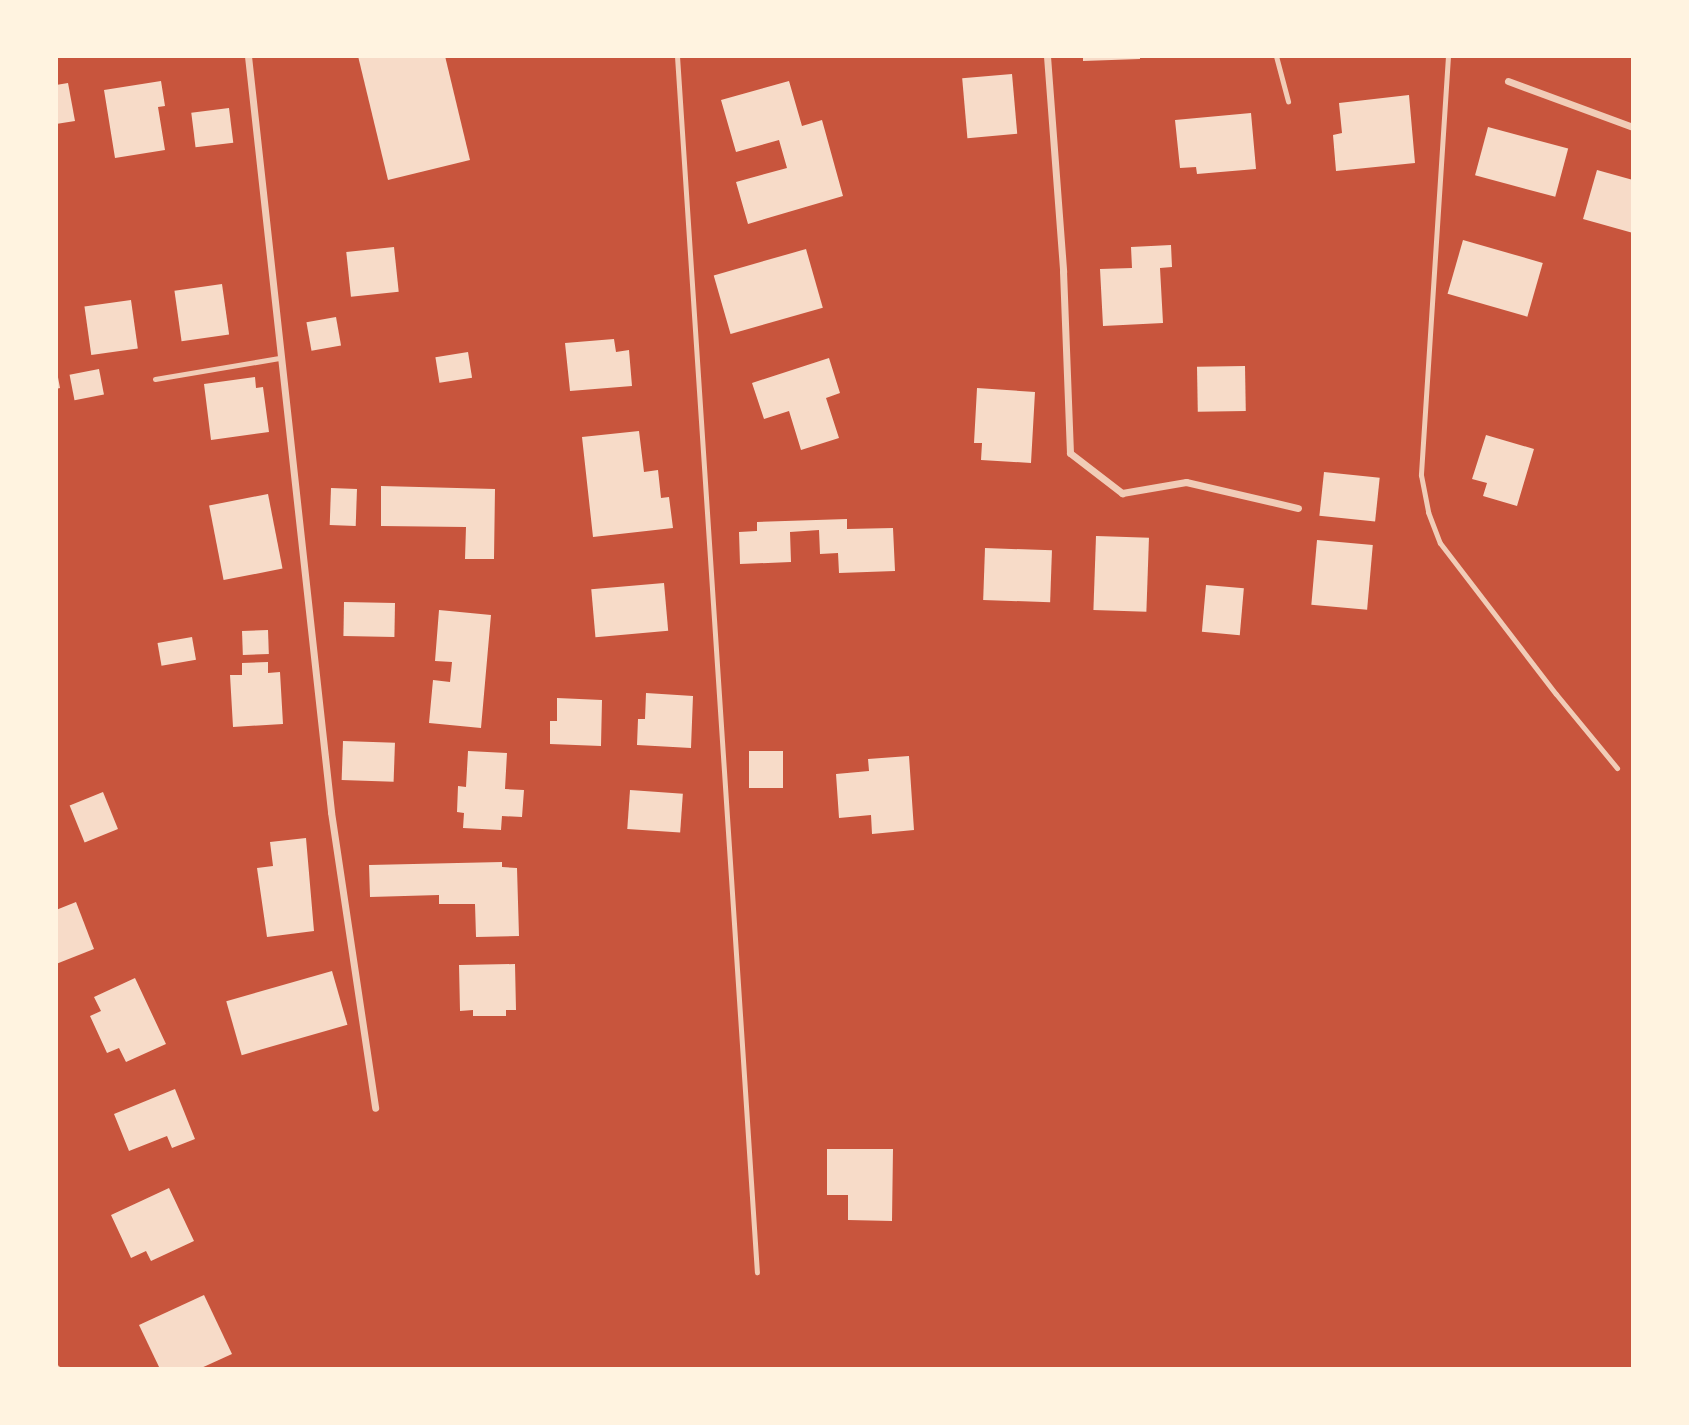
<!DOCTYPE html>
<html>
<head>
<meta charset="utf-8">
<style>
	body { margin:0 }
	#map { position:relative; width:1689px; height:1425px; overflow:hidden; background:#c8553d; font-family:Signika,sans-serif }
	div>[style] { position:absolute }
	.building>* { inset:0; background:#f7dbc8; transform-origin:0 0 }
	.service>* { height:5px; margin:-2.5px; padding:0 2.5px; transform-origin:2.5px; border-radius:2.5px; background:#f1ccb7 }
	.minor>* { height:7px; margin:-3.5px; padding:0 3.5px; transform-origin:3.5px; border-radius:3.5px; background:#f1ccb7 }
	span { translate:-50% -50%; white-space:nowrap; text-align:center; line-height:1.15; -webkit-text-stroke:7px #fff3e0; paint-order:stroke }
	.frame { position:absolute; inset:0; border:58px solid #fff3e0; pointer-events:none }
</style>
</head>
<body>
<div id="map">
	<div class="building">
		<div style="clip-path:polygon(358px 56px,445px 56px,470px 160px,388px 180px)"></div>
		<div style="clip-path:polygon(1083px 56px,1140px 56px,1140px 59px,1083px 61px)"></div>
		<div style="left:1012px;top:74px;width:60px;height:50px;rotate:85deg"></div>
		<div style="clip-path:polygon(161px 81px,165px 106px,158px 107px,165px 150px,115px 158px,104px 90px)"></div>
		<div style="clip-path:polygon(789px 81px,802px 126px,822px 120px,843px 196px,748px 224px,736px 182px,787px 168px,779px 140px,736px 152px,721px 100px)"></div>
		<div style="clip-path:polygon(68px 83px,75px 121px,56px 124px,56px 85px)"></div>
		<div style="clip-path:polygon(1409px 95px,1415px 163px,1336px 171px,1333px 135px,1342px 133px,1339px 103px)"></div>
		<div style="left:229px;top:108px;width:35px;height:38px;rotate:83deg"></div>
		<div style="clip-path:polygon(1251px 113px,1256px 169px,1197px 174px,1196px 167px,1180px 168px,1175px 120px)"></div>
		<div style="left:1488px;top:127px;width:83px;height:50px;rotate:15deg"></div>
		<div style="clip-path:polygon(1597px 170px,1633px 180px,1633px 233px,1583px 219px)"></div>
		<div style="left:1463px;top:240px;width:83px;height:56px;rotate:16deg"></div>
		<div style="clip-path:polygon(1171px 245px,1172px 267px,1160px 268px,1163px 323px,1103px 326px,1100px 269px,1132px 268px,1131px 247px)"></div>
		<div style="left:394px;top:247px;width:45px;height:48px;rotate:84deg"></div>
		<div style="left:806px;top:249px;width:61px;height:96px;rotate:74deg"></div>
		<div style="left:222px;top:284px;width:51px;height:48px;rotate:82deg"></div>
		<div style="left:131px;top:300px;width:49px;height:47px;rotate:82deg"></div>
		<div style="left:336px;top:317px;width:29px;height:30px;rotate:80deg"></div>
		<div style="clip-path:polygon(614px 339px,616px 352px,629px 350px,632px 386px,570px 391px,565px 343px)"></div>
		<div style="left:468px;top:352px;width:26px;height:33px;rotate:81deg"></div>
		<div style="clip-path:polygon(829px 358px,840px 393px,826px 398px,839px 438px,801px 450px,789px 411px,764px 419px,752px 383px)"></div>
		<div style="left:1245px;top:366px;width:45px;height:48px;rotate:89deg"></div>
		<div style="left:99px;top:369px;width:26px;height:30px;rotate:79deg"></div>
		<div style="clip-path:polygon(57px 372px,60px 388px,56px 389px,56px 373px)"></div>
		<div style="clip-path:polygon(255px 377px,256px 388px,263px 387px,269px 432px,211px 440px,204px 384px)"></div>
		<div style="clip-path:polygon(977px 388px,1035px 392px,1031px 463px,981px 460px,982px 443px,974px 443px)"></div>
		<div style="clip-path:polygon(639px 431px,644px 472px,658px 470px,661px 498px,669px 497px,673px 528px,593px 537px,582px 437px)"></div>
		<div style="clip-path:polygon(1486px 435px,1534px 449px,1517px 506px,1483px 496px,1487px 483px,1472px 479px)"></div>
		<div style="left:1324px;top:472px;width:56px;height:44px;rotate:6deg"></div>
		<div style="clip-path:polygon(381px 486px,495px 489px,494px 559px,465px 559px,466px 527px,381px 526px)"></div>
		<div style="left:331px;top:488px;width:26px;height:37px;rotate:2deg"></div>
		<div style="left:268px;top:494px;width:76px;height:60px;rotate:79deg"></div>
		<div style="clip-path:polygon(847px 519px,847px 529px,893px 528px,895px 571px,839px 573px,838px 553px,820px 554px,819px 530px,790px 532px,791px 562px,740px 564px,739px 532px,757px 531px,757px 522px)"></div>
		<div style="left:1096px;top:536px;width:53px;height:74px;rotate:2deg"></div>
		<div style="left:1317px;top:540px;width:56px;height:65px;rotate:5deg"></div>
		<div style="left:985px;top:548px;width:67px;height:52px;rotate:2deg"></div>
		<div style="left:664px;top:583px;width:48px;height:73px;rotate:85deg"></div>
		<div style="left:1206px;top:585px;width:38px;height:47px;rotate:5deg"></div>
		<div style="left:344px;top:602px;width:51px;height:34px;rotate:1deg"></div>
		<div style="clip-path:polygon(439px 610px,491px 615px,481px 728px,429px 723px,433px 680px,450px 682px,452px 662px,435px 661px)"></div>
		<div style="left:268px;top:630px;width:24px;height:26px;rotate:88deg"></div>
		<div style="left:192px;top:637px;width:23px;height:35px;rotate:80deg"></div>
		<div style="clip-path:polygon(268px 662px,268px 673px,280px 672px,283px 724px,233px 727px,230px 675px,242px 675px,242px 663px)"></div>
		<div style="clip-path:polygon(646px 693px,693px 696px,691px 748px,637px 745px,638px 719px,645px 719px)"></div>
		<div style="clip-path:polygon(557px 698px,602px 700px,601px 746px,550px 744px,550px 721px,557px 721px)"></div>
		<div style="left:343px;top:741px;width:52px;height:39px;rotate:2deg"></div>
		<div style="clip-path:polygon(468px 751px,507px 753px,505px 789px,524px 790px,522px 817px,502px 816px,501px 830px,463px 828px,464px 813px,457px 812px,458px 786px,466px 787px)"></div>
		<div style="left:749px;top:751px;width:34px;height:37px"></div>
		<div style="clip-path:polygon(909px 756px,914px 830px,872px 834px,871px 815px,839px 818px,836px 774px,869px 771px,868px 759px)"></div>
		<div style="left:630px;top:790px;width:53px;height:39px;rotate:4deg"></div>
		<div style="left:103px;top:792px;width:40px;height:36px;rotate:68deg"></div>
		<div style="clip-path:polygon(306px 838px,314px 931px,267px 937px,257px 868px,273px 866px,270px 842px)"></div>
		<div style="clip-path:polygon(502px 862px,502px 867px,517px 868px,519px 936px,476px 937px,475px 904px,439px 904px,439px 895px,370px 897px,369px 865px)"></div>
		<div style="clip-path:polygon(76px 902px,94px 949px,56px 964px,56px 910px)"></div>
		<div style="clip-path:polygon(515px 964px,516px 1010px,506px 1010px,506px 1016px,473px 1016px,473px 1010px,460px 1011px,459px 965px)"></div>
		<div style="left:332px;top:971px;width:56px;height:110px;rotate:74deg"></div>
		<div style="clip-path:polygon(135px 978px,166px 1044px,126px 1062px,119px 1048px,107px 1053px,90px 1016px,101px 1011px,94px 997px)"></div>
		<div style="clip-path:polygon(175px 1089px,195px 1139px,172px 1148px,167px 1136px,129px 1151px,114px 1114px)"></div>
		<div style="clip-path:polygon(827px 1149px,893px 1149px,892px 1221px,848px 1220px,848px 1195px,827px 1195px)"></div>
		<div style="clip-path:polygon(169px 1188px,194px 1241px,151px 1261px,146px 1251px,131px 1258px,111px 1215px)"></div>
		<div style="clip-path:polygon(204px 1295px,232px 1354px,199px 1369px,160px 1369px,139px 1325px)"></div>
	</div>
	<div class="service">
		<div style="left:677px;top:56px;width:1219px;rotate:86.24deg"></div>
		<div style="left:1276px;top:56px;width:47px;rotate:75.1deg"></div>
		<div style="left:1448px;top:56px;width:420px;rotate:93.7deg"></div>
		<div style="left:1421px;top:475px;width:38px;rotate:79deg"></div>
		<div style="left:1428px;top:512px;width:33px;rotate:69deg"></div>
		<div style="left:1440px;top:543px;width:190px;rotate:52.5deg"></div>
		<div style="left:1556px;top:694px;width:96px;rotate:50.5deg"></div>
		<div style="left:155px;top:379px;width:126px;rotate:-9.6deg"></div>
	</div>
	<div class="minor">
		<div style="left:248px;top:56px;width:761px;rotate:83.73deg"></div>
		<div style="left:331px;top:812px;width:299px;rotate:81.5deg"></div>
		<div style="left:1047px;top:56px;width:216px;rotate:85.7deg"></div>
		<div style="left:1063px;top:271px;width:182px;rotate:87.8deg"></div>
		<div style="left:1070px;top:453px;width:66px;rotate:37.6deg"></div>
		<div style="left:1122px;top:493px;width:65px;rotate:-9.8deg"></div>
		<div style="left:1186px;top:482px;width:115px;rotate:13.1deg"></div>
		<div style="left:1508px;top:81px;width:133px;rotate:20.2deg"></div>
		<div style="left:56px;top:1368px;width:1px;rotate:45deg"></div>
	</div>
	<div class="frame"></div>
</div>
</body>
</html>
